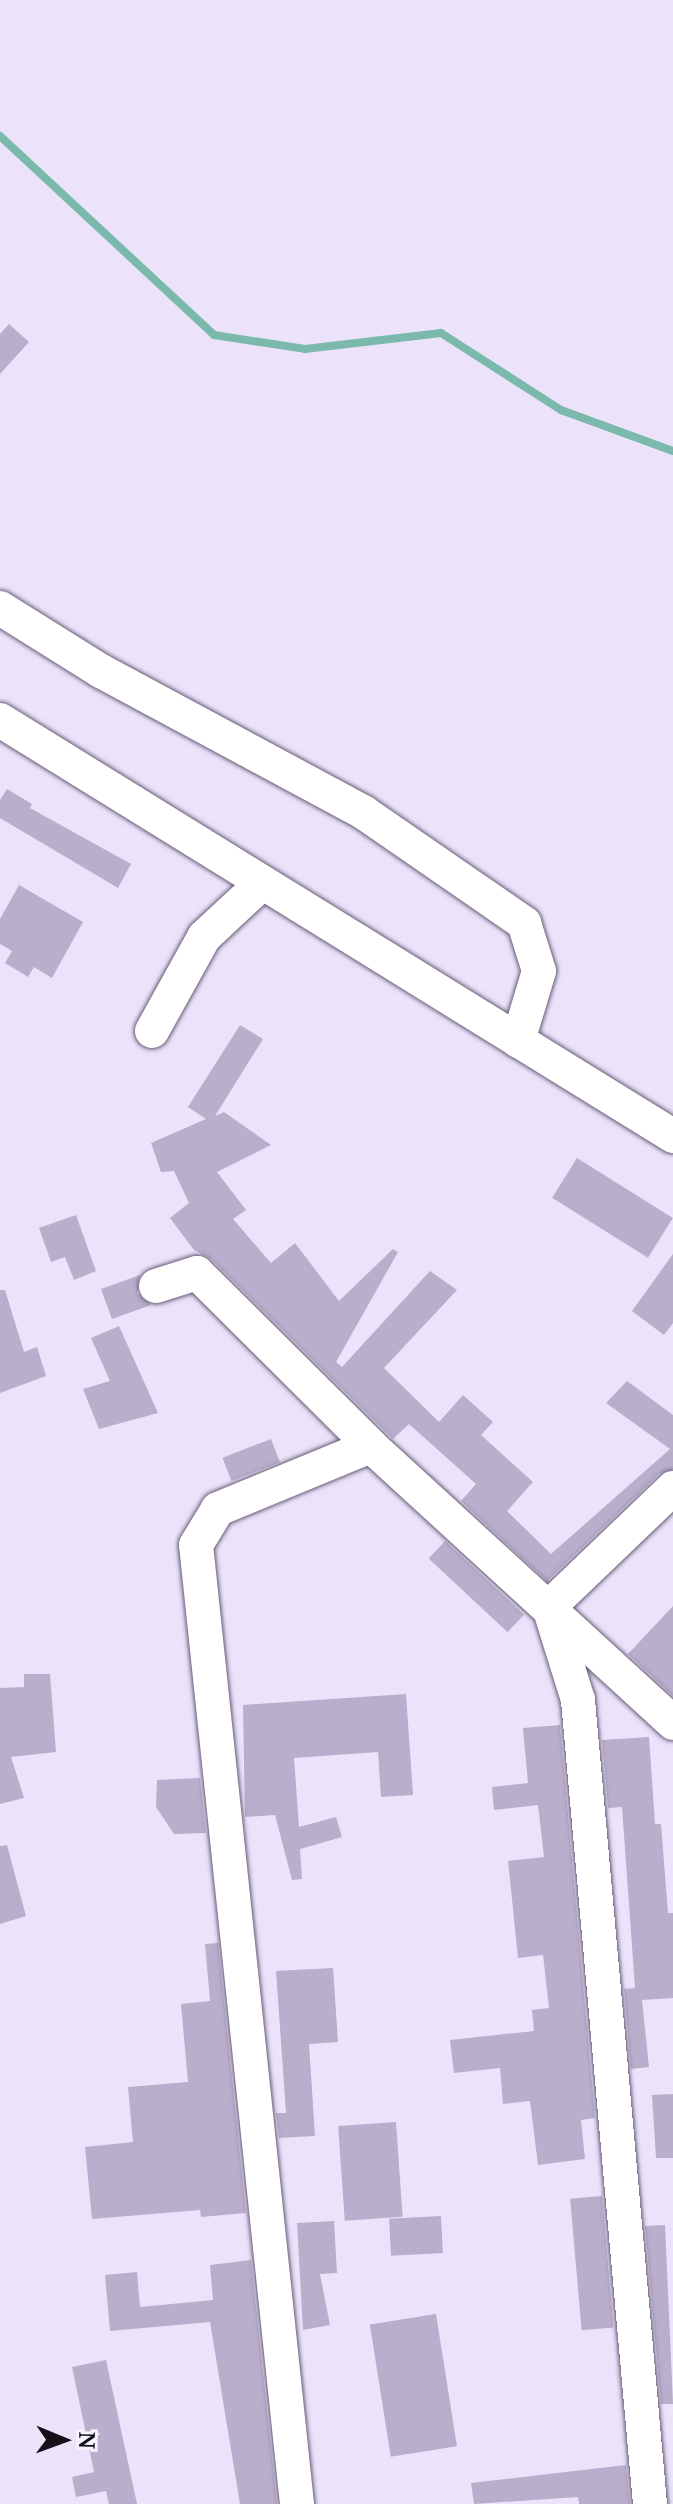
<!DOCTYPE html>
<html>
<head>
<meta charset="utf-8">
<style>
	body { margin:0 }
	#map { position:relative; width:673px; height:2504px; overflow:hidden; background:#ece3fb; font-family:"Noto Serif",serif }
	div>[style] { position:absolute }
	.stream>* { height:8px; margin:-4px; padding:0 4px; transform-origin:4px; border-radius:4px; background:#7ab9ac }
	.building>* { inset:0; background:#b9aecb; transform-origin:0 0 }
	.roads { filter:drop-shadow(0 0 2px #675c76) drop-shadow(0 0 2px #675c76) }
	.minor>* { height:34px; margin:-17px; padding:0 17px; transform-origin:17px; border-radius:17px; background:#fff }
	span { translate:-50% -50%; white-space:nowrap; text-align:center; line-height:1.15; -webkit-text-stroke:7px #f7f2ff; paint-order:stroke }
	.north { position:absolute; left:24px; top:2400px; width:80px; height:80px; -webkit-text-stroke:6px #f7f2ff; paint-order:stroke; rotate:91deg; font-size:22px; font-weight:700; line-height:32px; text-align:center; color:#14101a }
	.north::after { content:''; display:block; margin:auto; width:28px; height:36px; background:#14101a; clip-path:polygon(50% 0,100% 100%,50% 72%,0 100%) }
</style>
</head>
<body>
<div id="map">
	<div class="stream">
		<div style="left:0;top:136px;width:292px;rotate:42.9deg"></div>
		<div style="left:214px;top:335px;width:92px;rotate:8.7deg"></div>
		<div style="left:305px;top:349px;width:137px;rotate:-6.7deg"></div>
		<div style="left:441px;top:333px;width:143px;rotate:32.7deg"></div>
		<div style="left:561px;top:410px;width:119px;rotate:20.1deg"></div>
	</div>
	<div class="building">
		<div style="clip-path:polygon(9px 324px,29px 342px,0 374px,0 334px)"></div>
		<div style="clip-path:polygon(7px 789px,32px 804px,30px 808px,131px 864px,118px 888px,0 818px,0 800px)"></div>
		<div style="clip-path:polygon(19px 885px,83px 922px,52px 978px,34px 967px,28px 977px,5px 963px,12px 951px,0 944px,0 919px)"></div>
		<div style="clip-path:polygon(240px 1025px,263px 1039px,215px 1116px,224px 1112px,271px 1145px,217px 1172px,246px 1210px,233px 1219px,271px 1263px,295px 1243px,339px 1301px,393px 1249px,398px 1252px,336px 1362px,342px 1367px,430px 1271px,457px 1290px,384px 1368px,439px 1422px,463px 1395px,493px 1422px,481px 1435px,533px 1482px,507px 1511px,551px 1554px,670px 1449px,606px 1403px,627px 1381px,673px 1415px,673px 1469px,659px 1474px,547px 1581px,461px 1501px,476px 1484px,409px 1424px,393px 1439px,211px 1259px,194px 1250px,170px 1218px,189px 1203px,174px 1171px,161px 1172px,151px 1143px,206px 1119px,188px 1107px)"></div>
		<div style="left:577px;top:1158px;width:113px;height:47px;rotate:32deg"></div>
		<div style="clip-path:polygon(76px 1215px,96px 1271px,74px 1280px,65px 1257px,51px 1262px,39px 1228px)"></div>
		<div style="clip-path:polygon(673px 1254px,673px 1323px,664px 1335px,632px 1311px)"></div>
		<div style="clip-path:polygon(140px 1275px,137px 1293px,151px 1305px,112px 1319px,101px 1289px)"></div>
		<div style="clip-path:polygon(0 1290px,5px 1290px,24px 1352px,37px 1347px,46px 1376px,0 1393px)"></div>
		<div style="clip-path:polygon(119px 1326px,158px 1413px,99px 1429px,83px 1389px,110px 1381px,91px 1338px)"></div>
		<div style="left:271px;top:1439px;width:25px;height:52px;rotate:69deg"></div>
		<div style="left:445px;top:1541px;width:108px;height:24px;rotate:43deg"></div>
		<div style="clip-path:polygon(673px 1606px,673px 1696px,628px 1654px)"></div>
		<div style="clip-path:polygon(24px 1674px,50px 1674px,56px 1752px,11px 1757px,24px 1798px,0 1804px,0 1688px,24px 1687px)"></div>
		<div style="clip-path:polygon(406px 1694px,413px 1795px,381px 1797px,378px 1752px,294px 1758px,299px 1827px,336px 1817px,342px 1837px,300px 1849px,302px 1879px,292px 1880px,275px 1815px,245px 1817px,243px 1705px)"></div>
		<div style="clip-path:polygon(560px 1725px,595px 2118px,581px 2120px,585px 2159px,538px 2165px,530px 2101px,503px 2104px,500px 2068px,454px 2073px,450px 2040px,534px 2031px,532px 2010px,549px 2008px,543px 1955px,518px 1958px,508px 1861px,544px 1857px,538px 1805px,494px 1810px,492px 1787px,528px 1783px,523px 1728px)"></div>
		<div style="clip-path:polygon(649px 1737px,655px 1824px,661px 1824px,668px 1913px,673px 1913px,673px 1998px,642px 2000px,649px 2067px,631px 2069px,624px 1989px,635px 1988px,622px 1807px,608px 1808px,602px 1740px)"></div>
		<div style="clip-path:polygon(200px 1778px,206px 1833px,174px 1834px,156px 1807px,157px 1780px)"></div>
		<div style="clip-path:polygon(7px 1845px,26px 1916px,0 1924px,0 1846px)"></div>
		<div style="clip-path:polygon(218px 1943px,246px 2213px,201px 2217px,200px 2210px,92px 2219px,85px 2147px,133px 2142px,128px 2087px,188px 2082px,181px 2004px,210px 2001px,205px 1944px)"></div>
		<div style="clip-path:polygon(333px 1968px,338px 2042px,309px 2044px,315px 2136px,279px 2138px,276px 2113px,286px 2113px,276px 1971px)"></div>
		<div style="clip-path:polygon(673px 2094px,673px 2158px,656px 2158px,652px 2095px)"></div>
		<div style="left:396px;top:2122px;width:95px;height:58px;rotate:86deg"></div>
		<div style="left:602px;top:2196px;width:132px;height:32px;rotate:85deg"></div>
		<div style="left:441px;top:2216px;width:37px;height:52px;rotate:87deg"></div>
		<div style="clip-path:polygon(334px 2221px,337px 2273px,320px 2274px,330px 2325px,303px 2330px,297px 2223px)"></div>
		<div style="clip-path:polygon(665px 2225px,673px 2404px,661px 2404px,645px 2226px)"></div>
		<div style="clip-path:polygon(251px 2260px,277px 2504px,240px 2504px,210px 2322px,110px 2331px,105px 2275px,137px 2272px,140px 2307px,213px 2300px,210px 2265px)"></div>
		<div style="left:436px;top:2314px;width:134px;height:67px;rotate:81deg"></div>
		<div style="clip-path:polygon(106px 2360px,137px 2504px,109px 2504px,106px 2491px,76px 2497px,72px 2477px,94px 2472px,72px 2367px)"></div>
		<div style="clip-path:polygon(626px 2465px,630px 2504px,579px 2504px,578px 2497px,474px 2504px,471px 2483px)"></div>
	</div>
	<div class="roads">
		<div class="minor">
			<div style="left:0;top:608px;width:119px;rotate:32deg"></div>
			<div style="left:101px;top:671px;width:298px;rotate:28.3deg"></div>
			<div style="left:363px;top:812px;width:196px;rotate:34.6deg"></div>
			<div style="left:524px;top:923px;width:50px;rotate:72.6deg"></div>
			<div style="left:539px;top:971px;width:73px;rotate:106.7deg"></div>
			<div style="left:0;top:720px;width:791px;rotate:31.72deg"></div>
			<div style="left:152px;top:1031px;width:107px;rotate:-61deg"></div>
			<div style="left:204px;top:937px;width:78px;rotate:-42.9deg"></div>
			<div style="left:156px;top:1286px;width:43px;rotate:-17.6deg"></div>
			<div style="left:197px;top:1273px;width:245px;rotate:44.8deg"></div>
			<div style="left:371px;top:1446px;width:410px;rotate:42.5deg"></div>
			<div style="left:297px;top:2504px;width:964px;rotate:-96.01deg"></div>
			<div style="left:196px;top:1545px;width:42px;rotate:-58.6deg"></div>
			<div style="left:218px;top:1509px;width:165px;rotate:-22.4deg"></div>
			<div style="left:650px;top:2504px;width:807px;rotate:-95.12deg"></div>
			<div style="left:578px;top:1700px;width:97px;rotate:-107.3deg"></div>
			<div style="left:549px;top:1607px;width:172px;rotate:-43.8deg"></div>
		</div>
	</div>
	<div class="north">N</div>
</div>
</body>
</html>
